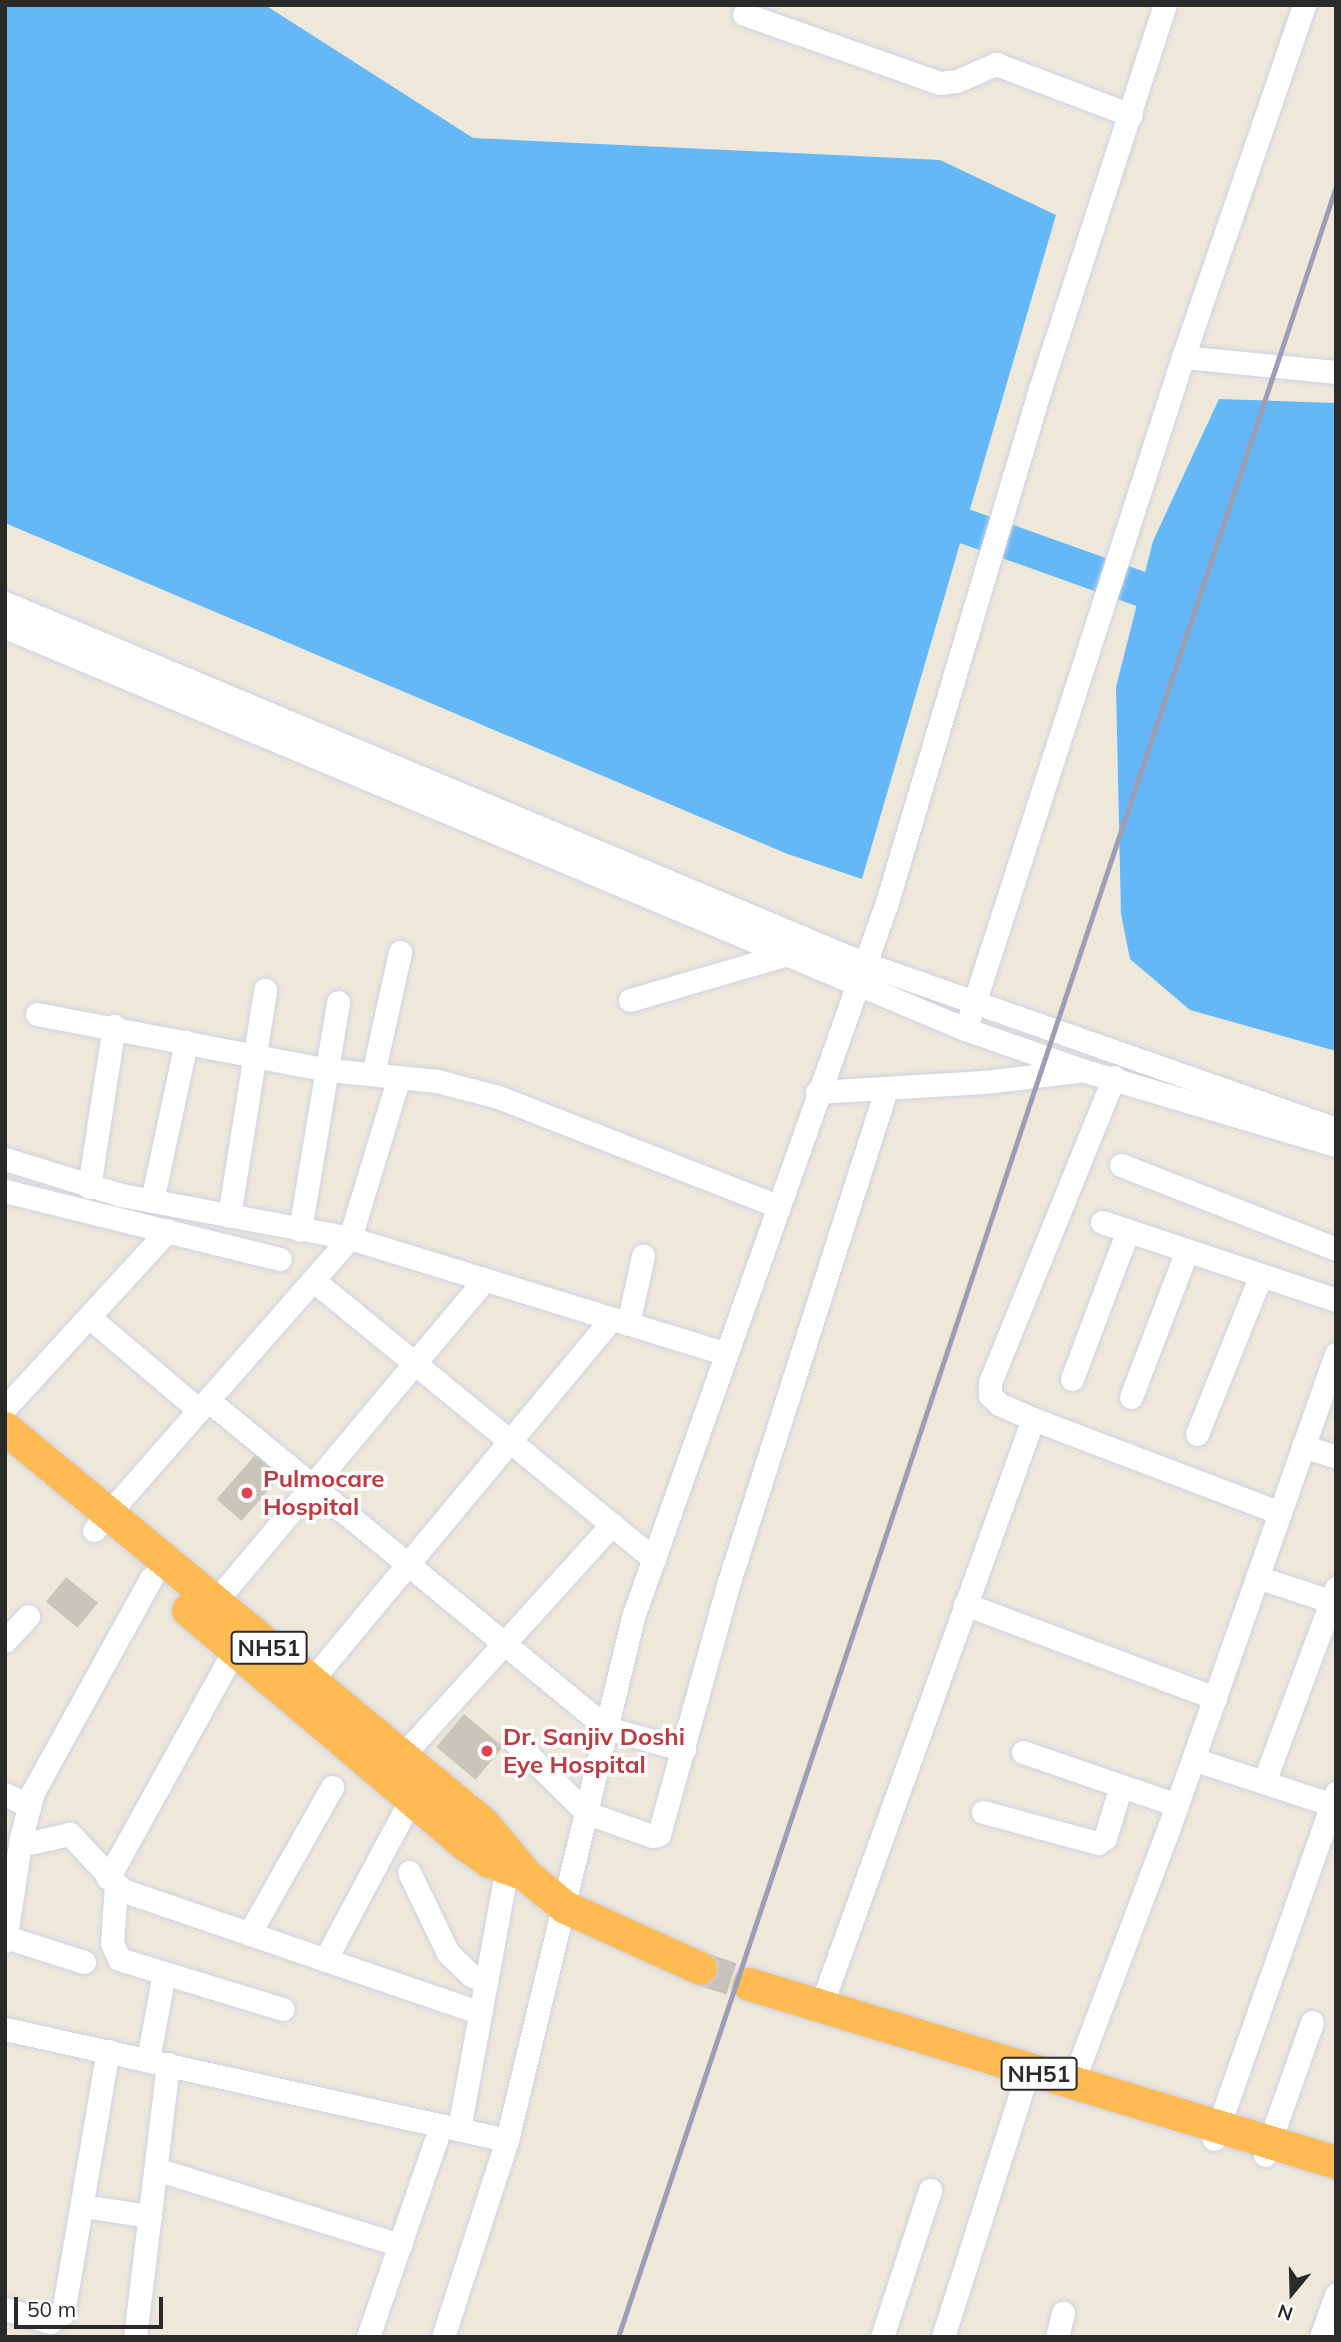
<!DOCTYPE html>
<html>
<head>
<meta charset="utf-8">
<style>
	body { margin:0 }
	#map { position:relative; width:1341px; height:2342px; overflow:hidden; background:#ede8da; font-family:Mulish,sans-serif }
	div>[style] { position:absolute }
	.water>* { inset:0; background:#64b8f8 }
	.river>* { height:35px; margin:-17.5px; padding:0 17.5px; transform-origin:17.5px; border-radius:17.5px; background:#64b8f8 }
	.building>* { inset:0; background:#c8c5ba; transform-origin:0 0 }
	.highway-tunnel>* { height:33px; margin-top:-16.5px; transform-origin:0; background:repeating-linear-gradient(90deg,#c6c2b7 0 33px,transparent 0 50px) }
	.roads { filter:drop-shadow(0 0 2px #cfd0e4) drop-shadow(0 0 2px #cfd0e4) }
	.minor>* { height:23px; margin:-11.5px; padding:0 11.5px; transform-origin:11.5px; border-radius:11.5px; background:#fff }
	.highway>* { height:33px; margin:-16.5px; padding:0 16.5px; transform-origin:16.5px; border-radius:16.5px; background:#ffbb53 }
	.rail>* { height:5px; margin:-2.5px; padding:0 2.5px; transform-origin:2.5px; border-radius:2.5px; background:#9d9db6 }
	.dots>* { width:19px; height:19px; translate:-50% -50%; box-sizing:border-box; border:4px solid #fff; border-radius:50% }
	span { translate:-50% -50%; white-space:nowrap; text-align:center; line-height:1.15; -webkit-text-stroke:7px #fff; paint-order:stroke }
	.shield-label span { padding:2px 5px; background:#fff; border:2px solid; border-radius:5px; -webkit-text-stroke-width:0 }
	.shield-label { font-size:23px; color:#2a2a2a; font-weight:700 }
	.health-label { font-size:24px; color:#be3a42; font-weight:700 }
	.left { translate:0 -50%; text-align:left }
	.frame { position:absolute; inset:0; border:7px solid #2a2a2a; pointer-events:none }
	.north { position:absolute; left:1257px; top:2258px; width:70px; height:70px; -webkit-text-stroke:5px #fff; paint-order:stroke; rotate:199deg; font-size:19px; font-weight:700; line-height:28px; text-align:center; color:#2a2a2a }
	.north::after { content:''; display:block; margin:auto; width:24px; height:32px; background:#2a2a2a; clip-path:polygon(50% 0,100% 100%,50% 72%,0 100%) }
	.scale { position:absolute; left:14px; top:2297px; width:149px; height:32px; box-sizing:border-box; border:4px solid #2a2a2a; border-top:0; padding-left:9px; font-size:21px; line-height:24px; white-space:nowrap; color:#2a2a2a; -webkit-text-stroke:5px #fff; paint-order:stroke }
</style>
</head>
<body>
<div id="map">
	<div class="water">
		<div style="clip-path:polygon(5px 5px,265px 5px,473px 138px,940px 160px,1056px 215px,862px 879px,785px 853px,5px 523px)"></div>
		<div style="clip-path:polygon(1219px 399px,1336px 403px,1336px 1051px,1190px 1010px,1130px 959px,1121px 914px,1116px 687px,1153px 541px)"></div>
	</div>
	<div class="river">
		<div style="left:920px;top:510px;width:280px;rotate:19.6deg"></div>
	</div>
	<div class="building">
		<div style="left:256px;top:1454px;width:33px;height:60px;rotate:41deg"></div>
		<div style="left:66px;top:1577px;width:41px;height:32px;rotate:39deg"></div>
		<div style="left:464px;top:1714px;width:51px;height:43px;rotate:40deg"></div>
	</div>
	<div class="highway-tunnel">
		<div style="left:700px;top:1968px;width:52px;rotate:18.1deg"></div>
	</div>
	<div class="roads">
		<div class="minor">
			<div style="left:744px;top:14px;width:208px;rotate:19.4deg"></div>
			<div style="left:940px;top:83px;width:17px;rotate:-7deg"></div>
			<div style="left:957px;top:81px;width:43px;rotate:-23.6deg"></div>
			<div style="left:996px;top:64px;width:144px;rotate:20.7deg"></div>
			<div style="left:1183px;top:357px;width:154px;rotate:5.6deg"></div>
			<div style="left:5px;top:603px;width:930px;rotate:22.76deg"></div>
			<div style="left:863px;top:963px;width:501px;rotate:19.34deg"></div>
			<div style="left:5px;top:627px;width:1041px;rotate:22.72deg"></div>
			<div style="left:965px;top:1029px;width:124px;rotate:19.3deg"></div>
			<div style="left:1082px;top:1070px;width:265px;rotate:16.5deg"></div>
			<div style="left:630px;top:1000px;width:160px;rotate:-16.3deg"></div>
			<div style="left:37px;top:1014px;width:297px;rotate:10.9deg"></div>
			<div style="left:329px;top:1070px;width:109px;rotate:5.8deg"></div>
			<div style="left:437px;top:1081px;width:63px;rotate:14.7deg"></div>
			<div style="left:498px;top:1097px;width:300px;rotate:21.3deg"></div>
			<div style="left:970px;top:1016px;width:693px;rotate:-72.09deg"></div>
			<div style="left:1183px;top:357px;width:372px;rotate:-71deg"></div>
			<div style="left:373px;top:1074px;width:125px;rotate:-77.5deg"></div>
			<div style="left:1114px;top:1077px;width:329px;rotate:112.1deg"></div>
			<div style="left:990px;top:1382px;width:13px;rotate:90deg"></div>
			<div style="left:990px;top:1395px;width:13px;rotate:45deg"></div>
			<div style="left:999px;top:1404px;width:37px;rotate:24deg"></div>
			<div style="left:1033px;top:1419px;width:264px;rotate:20.8deg"></div>
			<div style="left:817px;top:1092px;width:167px;rotate:-3.4deg"></div>
			<div style="left:984px;top:1082px;width:94px;rotate:-6.7deg"></div>
			<div style="left:5px;top:1159px;width:121px;rotate:17.2deg"></div>
			<div style="left:121px;top:1195px;width:233px;rotate:10.6deg"></div>
			<div style="left:350px;top:1238px;width:393px;rotate:17.1deg"></div>
			<div style="left:1121px;top:1165px;width:231px;rotate:21.3deg"></div>
			<div style="left:89px;top:1187px;width:163px;rotate:-81.2deg"></div>
			<div style="left:5px;top:1191px;width:283px;rotate:13.9deg"></div>
			<div style="left:152px;top:1201px;width:163px;rotate:-77.9deg"></div>
			<div style="left:229px;top:1216px;width:229px;rotate:-80.9deg"></div>
			<div style="left:1102px;top:1222px;width:247px;rotate:18.4deg"></div>
			<div style="left:300px;top:1230px;width:231px;rotate:-80.5deg"></div>
			<div style="left:313px;top:1280px;width:441px;rotate:39.3deg"></div>
			<div style="left:89px;top:1317px;width:144px;rotate:40.2deg"></div>
			<div style="left:628px;top:1324px;width:70px;rotate:-77.6deg"></div>
			<div style="left:1072px;top:1379px;width:159px;rotate:-69.4deg"></div>
			<div style="left:1131px;top:1397px;width:157px;rotate:-69.1deg"></div>
			<div style="left:208px;top:1400px;width:517px;rotate:39.42deg"></div>
			<div style="left:607px;top:1728px;width:80px;rotate:15.9deg"></div>
			<div style="left:5px;top:1408px;width:241px;rotate:-47.5deg"></div>
			<div style="left:1197px;top:1434px;width:171px;rotate:-68.1deg"></div>
			<div style="left:1303px;top:1446px;width:35px;rotate:18deg"></div>
			<div style="left:94px;top:1530px;width:388px;rotate:-48.8deg"></div>
			<div style="left:350px;top:1238px;width:168px;rotate:-73.1deg"></div>
			<div style="left:1257px;top:1577px;width:83px;rotate:18.2deg"></div>
			<div style="left:215px;top:1602px;width:420px;rotate:-50.1deg"></div>
			<div style="left:965px;top:1604px;width:267px;rotate:20.6deg"></div>
			<div style="left:5px;top:1641px;width:34px;rotate:-47deg"></div>
			<div style="left:310px;top:1682px;width:472px;rotate:-50.3deg"></div>
			<div style="left:514px;top:1741px;width:103px;rotate:44.6deg"></div>
			<div style="left:587px;top:1813px;width:69px;rotate:19.5deg"></div>
			<div style="left:652px;top:1836px;width:7px;rotate:-16deg"></div>
			<div style="left:659px;top:1834px;width:258px;rotate:-74.5deg"></div>
			<div style="left:728px;top:1585px;width:520px;rotate:-72.3deg"></div>
			<div style="left:1023px;top:1752px;width:163px;rotate:19deg"></div>
			<div style="left:402px;top:1756px;width:313px;rotate:-47.8deg"></div>
			<div style="left:1193px;top:1759px;width:151px;rotate:18.2deg"></div>
			<div style="left:1264px;top:1782px;width:207px;rotate:-69.6deg"></div>
			<div style="left:5px;top:1794px;width:27px;rotate:27deg"></div>
			<div style="left:983px;top:1812px;width:119px;rotate:15.1deg"></div>
			<div style="left:1098px;top:1843px;width:9px;rotate:-36deg"></div>
			<div style="left:1105px;top:1838px;width:54px;rotate:-72.9deg"></div>
			<div style="left:20px;top:1845px;width:51px;rotate:-12.4deg"></div>
			<div style="left:70px;top:1834px;width:76px;rotate:47.1deg"></div>
			<div style="left:122px;top:1890px;width:379px;rotate:18.9deg"></div>
			<div style="left:409px;top:1872px;width:90px;rotate:64.3deg"></div>
			<div style="left:448px;top:1953px;width:32px;rotate:44deg"></div>
			<div style="left:471px;top:1975px;width:17px;rotate:25deg"></div>
			<div style="left:108px;top:1878px;width:262px;rotate:-61deg"></div>
			<div style="left:116px;top:1885px;width:58px;rotate:93.9deg"></div>
			<div style="left:112px;top:1943px;width:17px;rotate:66deg"></div>
			<div style="left:119px;top:1959px;width:171px;rotate:17deg"></div>
			<div style="left:249px;top:1934px;width:169px;rotate:-60.5deg"></div>
			<div style="left:6px;top:1937px;width:82px;rotate:17.8deg"></div>
			<div style="left:5px;top:1941px;width:104px;rotate:-81.2deg"></div>
			<div style="left:21px;top:1838px;width:48px;rotate:-75.4deg"></div>
			<div style="left:33px;top:1792px;width:244px;rotate:-61.1deg"></div>
			<div style="left:325px;top:1960px;width:183px;rotate:-61.9deg"></div>
			<div style="left:821px;top:2006px;width:624px;rotate:-70.14deg"></div>
			<div style="left:5px;top:2029px;width:514px;rotate:12.47deg"></div>
			<div style="left:148px;top:2060px;width:88px;rotate:-79.6deg"></div>
			<div style="left:1072px;top:2084px;width:272px;rotate:-69.3deg"></div>
			<div style="left:1168px;top:1830px;width:505px;rotate:-70.56deg"></div>
			<div style="left:459px;top:2129px;width:266px;rotate:-79.6deg"></div>
			<div style="left:1214px;top:2139px;width:367px;rotate:-70.6deg"></div>
			<div style="left:1265px;top:2155px;width:141px;rotate:-70.5deg"></div>
			<div style="left:156px;top:2169px;width:256px;rotate:17.3deg"></div>
			<div style="left:83px;top:2206px;width:68px;rotate:8.5deg"></div>
			<div style="left:5px;top:2309px;width:47px;rotate:16.1deg"></div>
			<div style="left:50px;top:2322px;width:16px;rotate:-35deg"></div>
			<div style="left:63px;top:2313px;width:266px;rotate:-80.3deg"></div>
			<div style="left:135px;top:2337px;width:275px;rotate:-83.1deg"></div>
			<div style="left:368px;top:2337px;width:224px;rotate:-71deg"></div>
			<div style="left:443px;top:2337px;width:207px;rotate:-72deg"></div>
			<div style="left:507px;top:2140px;width:538px;rotate:-76.45deg"></div>
			<div style="left:633px;top:1617px;width:759px;rotate:-70.44deg"></div>
			<div style="left:887px;top:902px;width:535px;rotate:-73.39deg"></div>
			<div style="left:1040px;top:389px;width:404px;rotate:-72deg"></div>
			<div style="left:882px;top:2337px;width:155px;rotate:-71.9deg"></div>
			<div style="left:943px;top:2337px;width:279px;rotate:-72.3deg"></div>
			<div style="left:1057px;top:2337px;width:25px;rotate:-76deg"></div>
			<div style="left:1321px;top:2337px;width:45px;rotate:-70.3deg"></div>
		</div>
		<div class="highway">
			<div style="left:5px;top:1428px;width:620px;rotate:39.57deg"></div>
			<div style="left:483px;top:1823px;width:67px;rotate:50.4deg"></div>
			<div style="left:526px;top:1875px;width:50px;rotate:39.4deg"></div>
			<div style="left:565px;top:1907px;width:148px;rotate:24.3deg"></div>
			<div style="left:188px;top:1610px;width:363px;rotate:40.2deg"></div>
			<div style="left:465px;top:1844px;width:29px;rotate:35deg"></div>
			<div style="left:489px;top:1861px;width:37px;rotate:20deg"></div>
			<div style="left:749px;top:1984px;width:613px;rotate:16.87deg"></div>
		</div>
	</div>
	<div class="rail">
		<div style="left:618px;top:2337px;width:2268px;rotate:-71.54deg"></div>
	</div>
	<div class="dots">
		<div style="left:247px;top:1493px;background:#e0444e"></div>
		<div style="left:487px;top:1751px;background:#e0444e"></div>
	</div>
	<div class="shield-label">
		<span style="left:269px;top:1648px">NH51</span>
		<span style="left:1039px;top:2074px">NH51</span>
	</div>
	<div class="health-label">
		<span class="left" style="left:263px;top:1493px">Pulmocare<br>Hospital</span>
		<span class="left" style="left:503px;top:1751px">Dr. Sanjiv Doshi<br>Eye Hospital</span>
	</div>
	<div class="frame"></div>
	<div class="north">N</div>
	<div class="scale">50 m</div>
</div>
</body>
</html>
